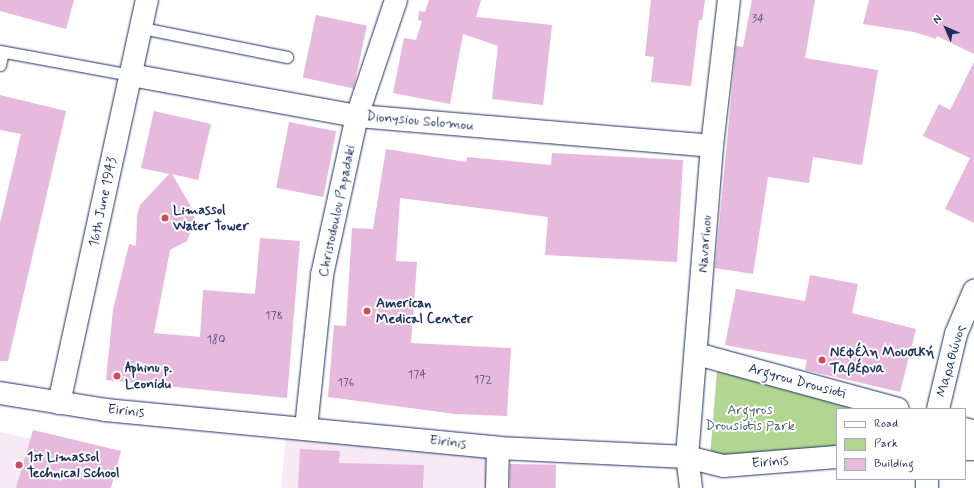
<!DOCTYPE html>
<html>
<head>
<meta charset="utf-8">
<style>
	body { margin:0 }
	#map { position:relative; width:974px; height:488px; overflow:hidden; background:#fff; font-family:Mynerve,sans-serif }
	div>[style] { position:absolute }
	.built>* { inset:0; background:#f8eaf5 }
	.green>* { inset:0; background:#b1d692 }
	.building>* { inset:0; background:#e7b9dd; transform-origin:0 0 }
	.roads { filter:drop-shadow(0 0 1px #1b2f5e) drop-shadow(0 0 1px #1b2f5e) }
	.lane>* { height:11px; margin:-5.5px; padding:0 5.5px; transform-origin:5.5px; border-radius:5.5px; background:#fff }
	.street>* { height:22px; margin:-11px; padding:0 11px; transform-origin:11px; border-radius:11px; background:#fff }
	.secondary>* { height:22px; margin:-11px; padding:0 11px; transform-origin:11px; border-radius:11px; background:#fff }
	.dots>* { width:11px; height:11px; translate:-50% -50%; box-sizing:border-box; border:2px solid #fff; border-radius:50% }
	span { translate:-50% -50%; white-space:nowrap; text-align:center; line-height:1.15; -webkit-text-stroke:4px #fff; paint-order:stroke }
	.number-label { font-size:12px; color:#4e527e }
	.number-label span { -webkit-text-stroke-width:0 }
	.street-label { font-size:14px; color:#1b2f5e }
	.poi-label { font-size:14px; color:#1b2f5e; font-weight:700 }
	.left { translate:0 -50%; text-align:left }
	.park-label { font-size:14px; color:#48616e }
	.legend { position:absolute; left:836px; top:408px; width:130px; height:72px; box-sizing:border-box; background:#fff; border:1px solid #a4acbf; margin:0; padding:5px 7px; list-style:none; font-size:12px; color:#1b2f5e }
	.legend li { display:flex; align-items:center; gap:8px; height:20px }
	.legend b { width:20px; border:1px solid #a4acbf }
	.north { position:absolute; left:926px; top:8px; width:40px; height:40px; -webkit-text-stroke:3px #fff; paint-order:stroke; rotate:315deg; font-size:11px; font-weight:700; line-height:16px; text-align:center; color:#1b2f5e }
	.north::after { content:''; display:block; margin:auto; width:14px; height:18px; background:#1b2f5e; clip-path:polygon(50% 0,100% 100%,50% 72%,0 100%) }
</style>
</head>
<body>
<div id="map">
	<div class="built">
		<div style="clip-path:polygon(0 432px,45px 442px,31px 488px,0 488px)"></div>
		<div style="clip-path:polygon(286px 437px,491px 456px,488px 488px,281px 488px)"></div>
	</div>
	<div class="green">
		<div style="clip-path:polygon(717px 371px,856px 409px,837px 409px,837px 450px,710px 457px)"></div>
	</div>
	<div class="building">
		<div style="clip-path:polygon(0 0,74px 0,66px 29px,0 11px)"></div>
		<div style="clip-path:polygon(429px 0,481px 0,476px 17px,552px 25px,543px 105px,492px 99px,498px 46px,463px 34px,450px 104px,393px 93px,404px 38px,416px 40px,422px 21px,418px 20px,419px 11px,425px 12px)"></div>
		<div style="clip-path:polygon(651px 0,705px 0,702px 20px,699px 20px,691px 86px,651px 82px,654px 57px,645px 56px)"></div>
		<div style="clip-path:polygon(752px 0,815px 0,805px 58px,878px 70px,862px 165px,813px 157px,809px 183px,768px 177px,753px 274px,715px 268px,736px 46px,743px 47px)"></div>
		<div style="clip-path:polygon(869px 0,974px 0,974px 54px,937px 36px,936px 39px,914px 32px,863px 24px)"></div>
		<div style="left:316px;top:15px;width:52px;height:64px;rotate:12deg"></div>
		<div style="clip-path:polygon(974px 62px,974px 223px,945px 209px,970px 158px,923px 136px,939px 104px,950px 110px)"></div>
		<div style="clip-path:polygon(0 95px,66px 111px,8px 361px,0 361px,0 223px,21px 134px,0 130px)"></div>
		<div style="clip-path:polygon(154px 111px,211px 124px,198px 180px,172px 174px,193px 210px,195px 221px,187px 241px,170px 250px,154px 333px,200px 337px,203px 290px,255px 294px,260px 238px,300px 241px,287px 398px,106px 380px,113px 310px,129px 244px,136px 246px,137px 215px,140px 205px,169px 174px,141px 168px)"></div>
		<div style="left:289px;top:122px;width:48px;height:67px;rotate:11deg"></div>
		<div style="clip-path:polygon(386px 149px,466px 162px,467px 157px,551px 165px,552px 153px,683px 160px,677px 262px,545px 255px,548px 217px,400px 198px,396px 261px,417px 262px,411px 343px,511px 348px,507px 416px,455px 414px,328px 397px,334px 325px,346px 326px,352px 228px,373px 229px)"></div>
		<div style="clip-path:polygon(810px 275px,858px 284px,852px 313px,916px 329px,900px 392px,805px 370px,807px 360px,725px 345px,736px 289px,805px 301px)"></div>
		<div style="clip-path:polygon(33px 430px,121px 451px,111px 488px,16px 488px)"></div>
		<div style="clip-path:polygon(300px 449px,340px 451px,339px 463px,424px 465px,423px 488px,298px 488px)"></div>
		<div style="left:510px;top:464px;width:46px;height:24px;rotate:1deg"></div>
	</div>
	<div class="roads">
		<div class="lane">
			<div style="left:142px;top:28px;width:148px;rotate:11.3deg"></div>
			<div style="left:0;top:51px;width:133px;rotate:10.4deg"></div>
			<div style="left:0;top:65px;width:13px;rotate:-77deg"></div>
		</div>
		<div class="street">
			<div style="left:131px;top:75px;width:230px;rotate:10.3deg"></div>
			<div style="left:357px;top:116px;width:356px;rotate:4.8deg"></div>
			<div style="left:697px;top:354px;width:208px;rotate:15.3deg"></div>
			<div style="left:938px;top:409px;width:77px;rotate:-76.5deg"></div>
			<div style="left:956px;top:334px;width:47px;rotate:-67.3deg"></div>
			<div style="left:306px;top:428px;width:154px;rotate:-84deg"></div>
			<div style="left:322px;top:275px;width:163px;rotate:-77.6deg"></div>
			<div style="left:357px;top:116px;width:122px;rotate:-71.4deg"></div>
			<div style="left:965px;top:429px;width:9px;rotate:18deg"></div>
			<div style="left:497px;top:488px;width:40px;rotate:-88.6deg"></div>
			<div style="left:927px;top:488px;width:9px;rotate:-90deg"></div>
		</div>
		<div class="secondary">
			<div style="left:0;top:393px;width:107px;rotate:9.1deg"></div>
			<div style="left:106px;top:410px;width:394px;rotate:5.5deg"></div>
			<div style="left:498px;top:448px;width:189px;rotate:2.7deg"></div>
			<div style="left:687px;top:457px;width:37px;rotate:14deg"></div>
			<div style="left:723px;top:466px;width:114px;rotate:-4.5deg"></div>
			<div style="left:59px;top:403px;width:412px;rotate:-77.7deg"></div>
			<div style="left:965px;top:449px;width:9px"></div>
			<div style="left:691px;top:488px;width:31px;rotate:-97deg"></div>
			<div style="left:687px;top:457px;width:312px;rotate:-85.4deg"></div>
			<div style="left:712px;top:146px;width:147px;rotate:-83.4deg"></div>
		</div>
	</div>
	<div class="dots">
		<div style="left:165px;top:218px;background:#d1495b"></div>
		<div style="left:367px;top:311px;background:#d1495b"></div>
		<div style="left:822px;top:360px;background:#d1495b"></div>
		<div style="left:117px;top:376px;background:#d1495b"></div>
		<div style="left:19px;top:465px;background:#d1495b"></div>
	</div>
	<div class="number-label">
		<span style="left:758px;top:20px">34</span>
		<span style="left:274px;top:317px">178</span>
		<span style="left:216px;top:341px">180</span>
		<span style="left:417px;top:376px">174</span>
		<span style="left:483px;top:381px">172</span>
		<span style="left:346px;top:384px">176</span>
	</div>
	<div class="street-label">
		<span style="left:420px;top:121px;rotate:5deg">Dionysiou Solomou</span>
		<span style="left:103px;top:202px;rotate:-78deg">16th June 1943</span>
		<span style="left:337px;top:211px;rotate:-78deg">Christodoulou Papadaki</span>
		<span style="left:705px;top:244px;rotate:-86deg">Navarinou</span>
		<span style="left:951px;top:361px;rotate:-74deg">Μαραθώνος</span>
		<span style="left:797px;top:381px;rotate:15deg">Argyrou Drousioti</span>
		<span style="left:126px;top:411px;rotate:6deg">Eirinis</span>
		<span style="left:448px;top:442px;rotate:7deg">Eirinis</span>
		<span style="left:770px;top:462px;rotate:-5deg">Eirinis</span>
	</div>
	<div class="poi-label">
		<span class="left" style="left:173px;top:218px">Limassol<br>Water Tower</span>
		<span class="left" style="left:376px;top:311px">American<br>Medical Center</span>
		<span class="left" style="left:830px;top:360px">Νεφέλη Μουσική<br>Ταβέρνα</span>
		<span class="left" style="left:125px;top:376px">Aphinu p.<br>Leonidu</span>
		<span class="left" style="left:27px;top:465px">1st Limassol<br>Technical School</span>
	</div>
	<div class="park-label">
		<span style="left:750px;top:418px">Argyros<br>Drousiotis Park</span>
	</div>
	<ul class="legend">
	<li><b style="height:5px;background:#fff"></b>Road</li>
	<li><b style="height:11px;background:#b1d692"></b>Park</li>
	<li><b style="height:11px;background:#e7b9dd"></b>Building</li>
	</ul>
	<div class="north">N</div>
</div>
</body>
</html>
